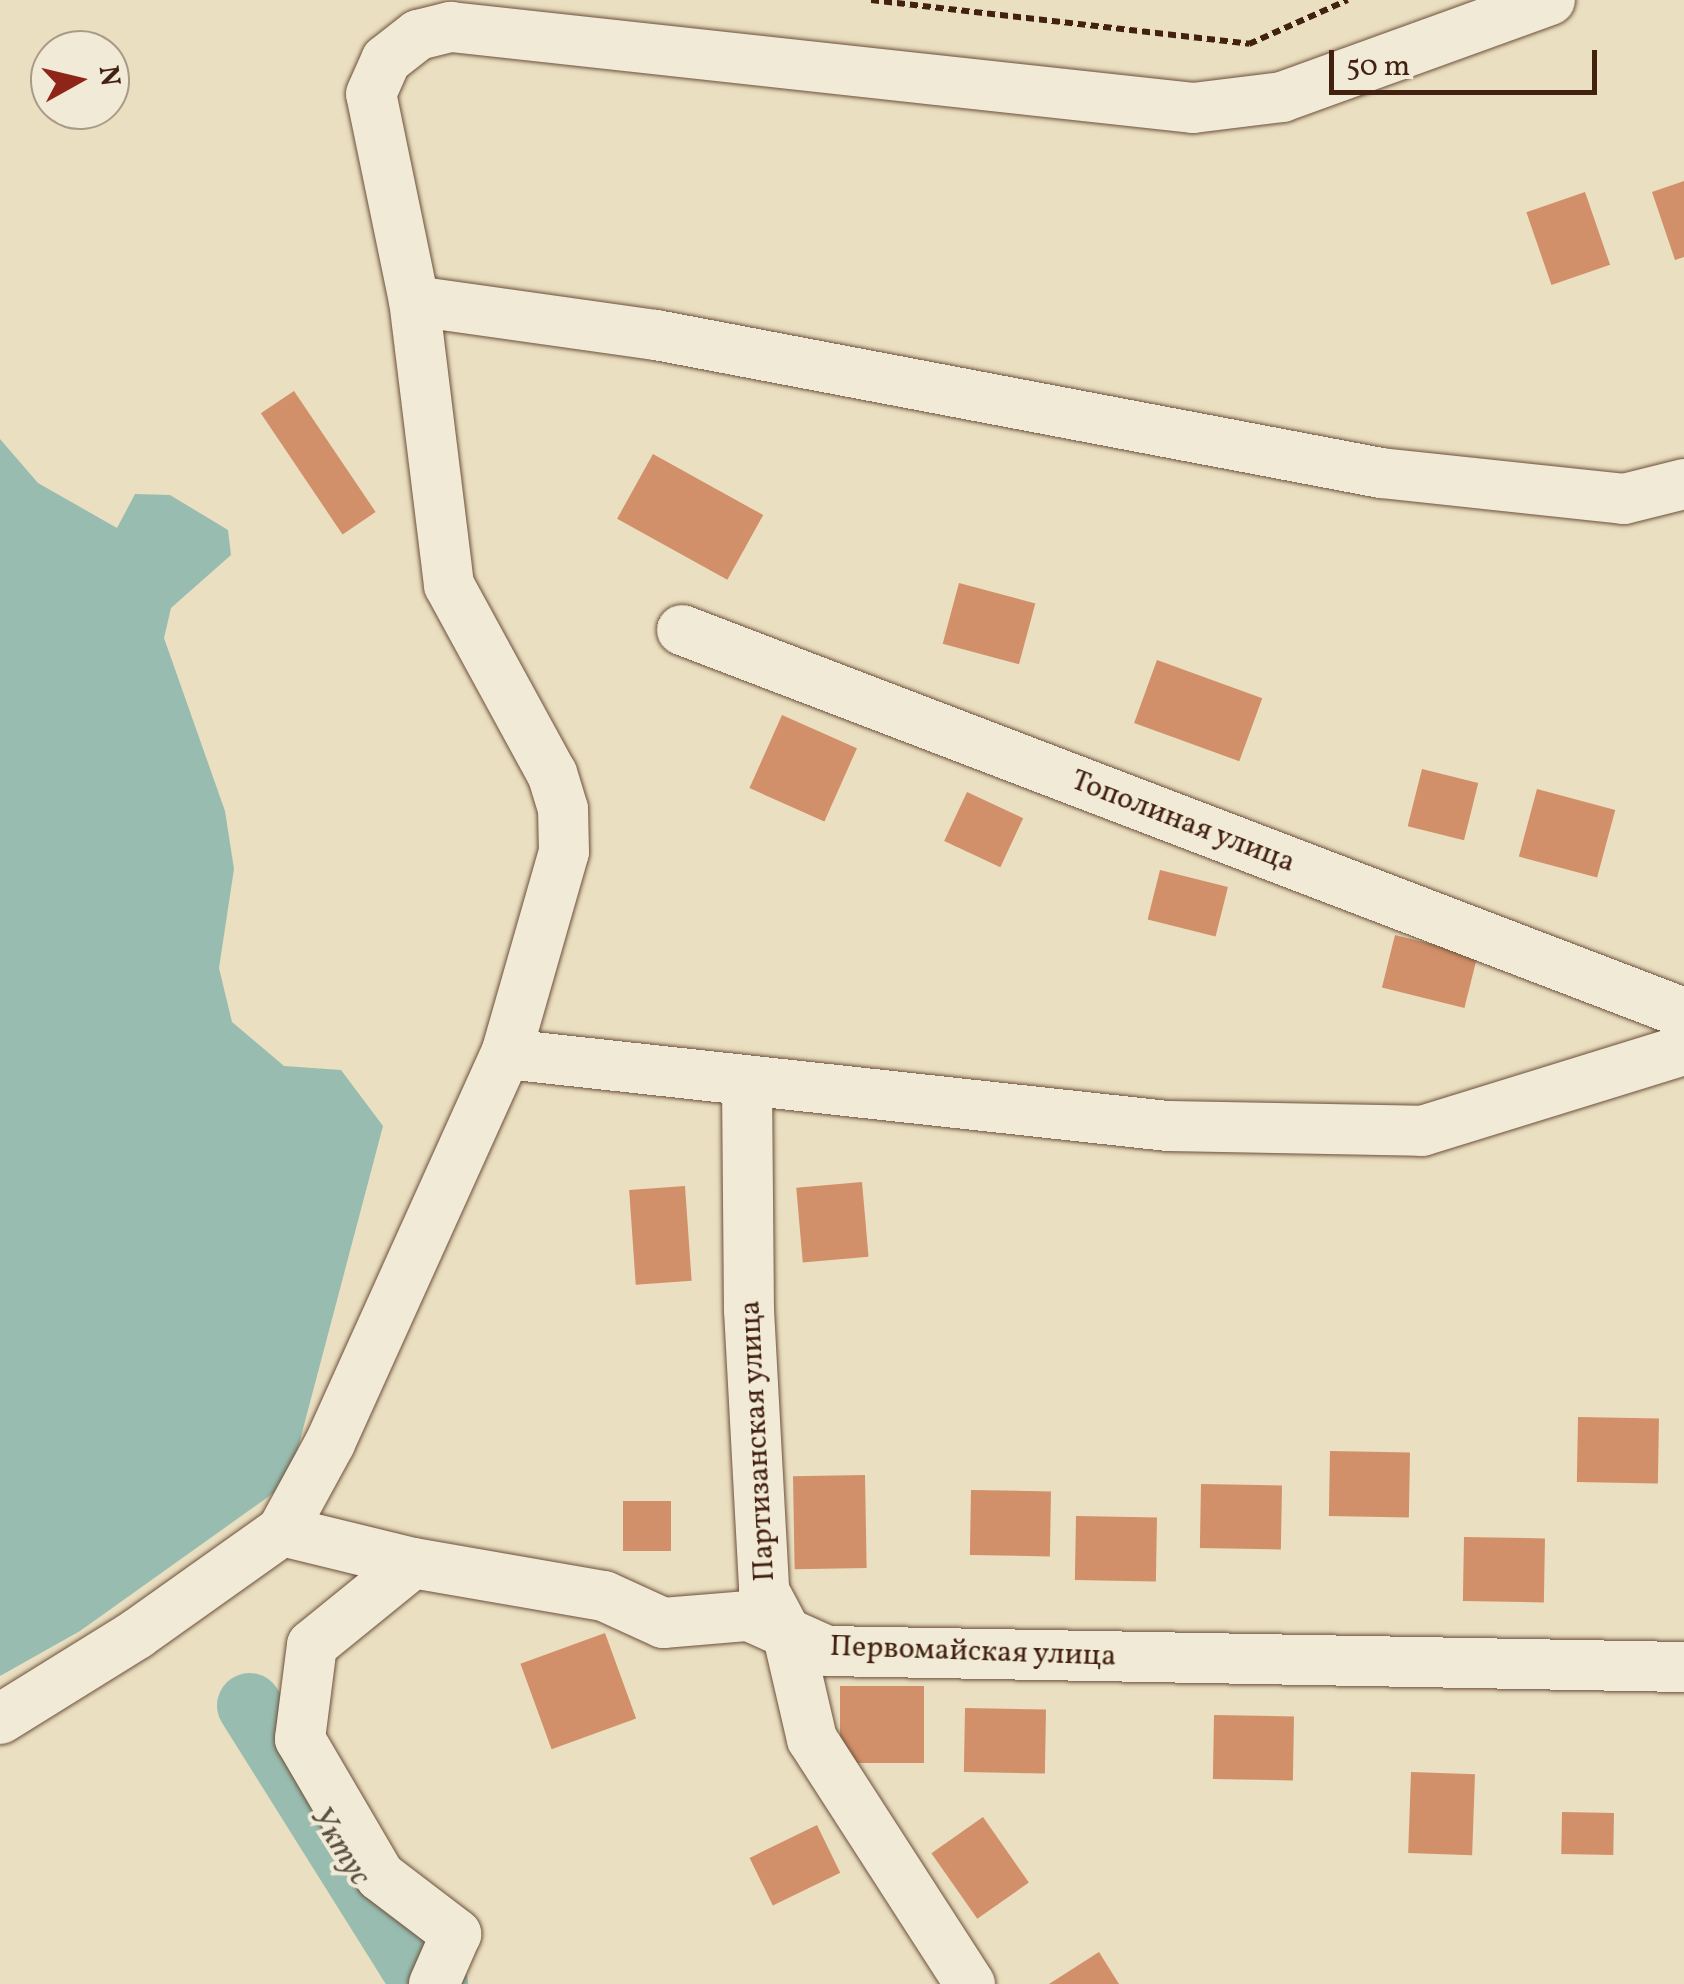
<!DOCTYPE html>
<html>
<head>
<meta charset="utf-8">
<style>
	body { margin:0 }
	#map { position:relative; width:1684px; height:1984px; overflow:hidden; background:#eadfc0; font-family:Vollkorn,serif }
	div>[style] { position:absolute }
	.water>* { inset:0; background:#98bdb0 }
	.river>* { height:65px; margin:-32.5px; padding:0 32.5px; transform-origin:32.5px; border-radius:32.5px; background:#98bdb0 }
	.building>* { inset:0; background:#d19069; transform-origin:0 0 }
	.path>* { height:6px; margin-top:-3px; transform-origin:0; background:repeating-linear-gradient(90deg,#432110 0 8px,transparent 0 13px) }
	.roads { filter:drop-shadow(0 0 2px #6d503c) drop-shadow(0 0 2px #6d503c) }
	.minor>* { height:50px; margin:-25px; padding:0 25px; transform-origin:25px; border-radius:25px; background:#f1ead6 }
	span { translate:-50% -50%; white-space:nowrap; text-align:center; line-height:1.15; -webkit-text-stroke:8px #f1ead6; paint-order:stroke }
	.street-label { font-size:30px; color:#432110 }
	.water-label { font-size:32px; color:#5c5040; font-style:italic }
	.north { position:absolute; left:30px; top:30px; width:100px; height:100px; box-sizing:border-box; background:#f1ead6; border:2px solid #ab9a87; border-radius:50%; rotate:82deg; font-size:28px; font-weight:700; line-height:40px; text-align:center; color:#432110 }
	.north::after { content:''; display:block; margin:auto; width:35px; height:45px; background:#8f2418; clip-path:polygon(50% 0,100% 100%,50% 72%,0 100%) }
	.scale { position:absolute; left:1329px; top:50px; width:268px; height:45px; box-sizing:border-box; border:5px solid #432110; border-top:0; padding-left:12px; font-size:30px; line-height:35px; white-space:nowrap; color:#432110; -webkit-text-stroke:8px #f1ead6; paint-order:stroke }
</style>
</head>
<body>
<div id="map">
	<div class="water">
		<div style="clip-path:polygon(0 439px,38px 483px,117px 528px,135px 494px,170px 495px,228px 530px,231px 555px,171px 608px,164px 638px,225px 811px,234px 869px,219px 968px,232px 1022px,284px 1066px,341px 1070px,383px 1126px,289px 1482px,80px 1631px,0 1676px)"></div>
	</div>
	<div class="river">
		<div style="left:249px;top:1705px;width:305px;rotate:57.9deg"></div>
		<div style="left:411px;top:1963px;width:32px;rotate:41deg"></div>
	</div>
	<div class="building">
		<div style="clip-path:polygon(1684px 181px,1684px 257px,1675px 260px,1652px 192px)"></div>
		<div style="left:1585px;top:192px;width:77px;height:62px;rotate:71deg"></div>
		<div style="left:294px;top:391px;width:146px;height:40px;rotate:56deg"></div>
		<div style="left:653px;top:454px;width:126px;height:74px;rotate:29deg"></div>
		<div style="left:959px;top:583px;width:79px;height:63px;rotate:15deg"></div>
		<div style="left:1157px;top:660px;width:112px;height:67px;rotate:20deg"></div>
		<div style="left:782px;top:715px;width:82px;height:80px;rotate:24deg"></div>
		<div style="left:1422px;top:769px;width:58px;height:59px;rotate:14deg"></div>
		<div style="left:1537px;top:789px;width:81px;height:70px;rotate:15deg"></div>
		<div style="left:967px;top:792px;width:62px;height:54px;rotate:25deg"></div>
		<div style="left:1160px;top:870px;width:70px;height:51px;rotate:14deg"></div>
		<div style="left:1395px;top:935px;width:85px;height:54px;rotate:14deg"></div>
		<div style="left:862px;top:1182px;width:75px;height:66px;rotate:85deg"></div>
		<div style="left:685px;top:1186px;width:95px;height:56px;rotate:86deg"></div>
		<div style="left:1578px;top:1417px;width:81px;height:65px;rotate:1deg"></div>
		<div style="left:1330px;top:1451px;width:80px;height:65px;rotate:1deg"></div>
		<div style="left:865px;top:1475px;width:93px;height:72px;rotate:89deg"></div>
		<div style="left:1201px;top:1484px;width:81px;height:64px;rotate:1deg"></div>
		<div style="left:971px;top:1490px;width:80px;height:65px;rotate:1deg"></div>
		<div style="left:623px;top:1501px;width:48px;height:50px"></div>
		<div style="left:1076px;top:1516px;width:81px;height:64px;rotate:1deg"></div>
		<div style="left:1464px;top:1537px;width:81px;height:64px;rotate:1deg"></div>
		<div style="left:605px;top:1633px;width:91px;height:90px;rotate:70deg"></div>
		<div style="left:840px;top:1686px;width:84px;height:77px"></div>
		<div style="left:965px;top:1708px;width:81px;height:64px;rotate:1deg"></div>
		<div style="left:1214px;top:1715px;width:80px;height:64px;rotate:1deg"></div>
		<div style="left:1411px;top:1772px;width:64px;height:81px;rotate:2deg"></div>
		<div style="left:1562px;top:1812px;width:52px;height:42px;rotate:1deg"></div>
		<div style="left:983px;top:1817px;width:80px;height:63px;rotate:55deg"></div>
		<div style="left:817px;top:1825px;width:53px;height:75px;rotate:64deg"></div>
		<div style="clip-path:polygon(1099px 1952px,1119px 1984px,1049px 1984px)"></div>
	</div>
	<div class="path">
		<div style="left:871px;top:0;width:381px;rotate:6.6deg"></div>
		<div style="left:1249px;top:44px;width:108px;rotate:-24deg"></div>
	</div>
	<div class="roads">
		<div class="minor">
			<div style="left:414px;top:301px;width:244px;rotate:8deg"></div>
			<div style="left:656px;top:335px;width:738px;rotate:10.78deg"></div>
			<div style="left:1381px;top:473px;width:244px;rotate:6.1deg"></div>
			<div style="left:1624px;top:499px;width:62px;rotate:-14deg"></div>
			<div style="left:682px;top:630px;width:1073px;rotate:20.92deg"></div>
			<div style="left:506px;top:1054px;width:666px;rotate:6.21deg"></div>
			<div style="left:1168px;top:1126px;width:254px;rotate:1.1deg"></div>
			<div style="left:1422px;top:1131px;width:274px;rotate:-17.2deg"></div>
			<div style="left:747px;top:1083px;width:227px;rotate:89.5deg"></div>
			<div style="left:749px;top:1310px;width:281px;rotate:86.9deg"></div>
			<div style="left:764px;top:1591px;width:51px;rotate:61.9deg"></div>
			<div style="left:788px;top:1636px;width:106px;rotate:76.9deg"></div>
			<div style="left:812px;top:1739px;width:292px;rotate:57.2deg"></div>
			<div style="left:282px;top:1531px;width:135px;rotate:13.7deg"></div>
			<div style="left:413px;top:1563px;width:194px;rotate:9.8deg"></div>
			<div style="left:604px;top:1596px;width:65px;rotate:24.6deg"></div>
			<div style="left:663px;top:1623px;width:86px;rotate:-4.7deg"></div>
			<div style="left:749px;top:1616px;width:85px;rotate:24.2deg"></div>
			<div style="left:827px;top:1651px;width:857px;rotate:1.07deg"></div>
			<div style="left:413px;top:1563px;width:130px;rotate:140.9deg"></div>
			<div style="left:312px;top:1645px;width:95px;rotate:97.3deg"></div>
			<div style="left:300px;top:1739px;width:159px;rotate:59.7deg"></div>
			<div style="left:380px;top:1876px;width:96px;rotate:37.3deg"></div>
			<div style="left:456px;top:1934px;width:55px;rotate:113.7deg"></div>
			<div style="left:0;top:1719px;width:161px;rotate:-31.8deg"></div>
			<div style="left:137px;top:1634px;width:178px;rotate:-35.4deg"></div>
			<div style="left:282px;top:1531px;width:100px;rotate:-61.4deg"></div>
			<div style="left:330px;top:1443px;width:427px;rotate:-65.7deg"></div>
			<div style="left:506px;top:1054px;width:210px;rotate:-74deg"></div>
			<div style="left:564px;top:852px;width:43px;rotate:-91.3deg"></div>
			<div style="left:563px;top:809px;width:37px;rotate:-107deg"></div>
			<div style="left:552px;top:774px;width:215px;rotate:-118.6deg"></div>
			<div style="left:449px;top:585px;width:286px;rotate:-97deg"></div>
			<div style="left:414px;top:301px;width:211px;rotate:-101.7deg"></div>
			<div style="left:371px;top:94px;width:37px;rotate:-66deg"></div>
			<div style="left:386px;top:60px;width:41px;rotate:-38deg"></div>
			<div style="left:418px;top:35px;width:34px;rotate:-14deg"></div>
			<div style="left:451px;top:27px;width:746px;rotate:6.23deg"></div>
			<div style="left:1193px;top:108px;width:90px;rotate:-7deg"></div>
			<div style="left:1282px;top:97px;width:285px;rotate:-19.9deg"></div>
		</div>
	</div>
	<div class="street-label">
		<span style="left:1183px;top:822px;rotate:21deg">Тополиная улица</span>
		<span style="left:758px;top:1441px;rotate:-93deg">Партизанская улица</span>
		<span style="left:973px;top:1652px;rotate:2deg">Первомайская улица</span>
	</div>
	<div class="water-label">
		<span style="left:339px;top:1847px;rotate:58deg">Уктус</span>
	</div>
	<div class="north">N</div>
	<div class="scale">50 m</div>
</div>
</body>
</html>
